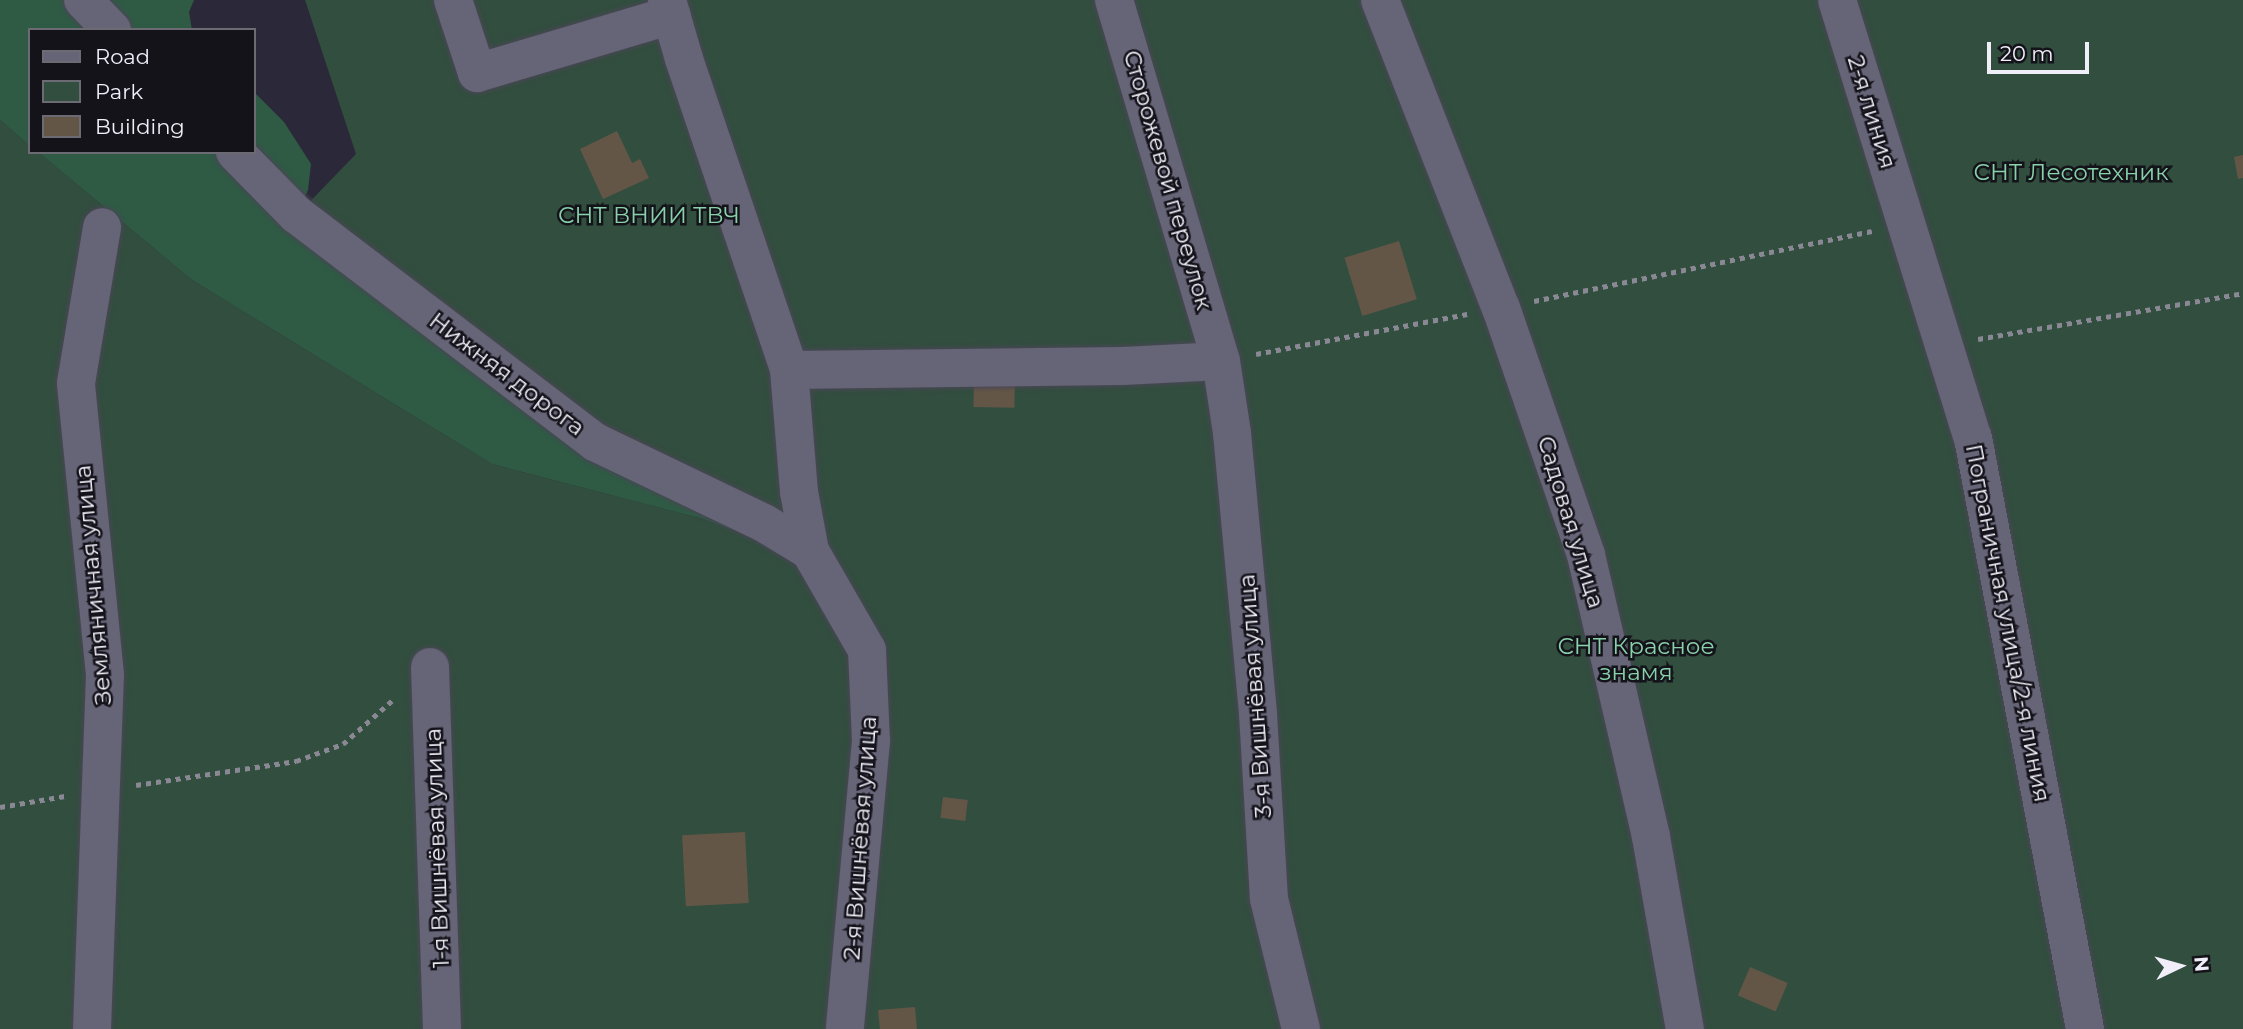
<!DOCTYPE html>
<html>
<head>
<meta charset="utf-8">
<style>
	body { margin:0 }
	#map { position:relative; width:2243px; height:1029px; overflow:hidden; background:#2b2939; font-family:Montserrat,sans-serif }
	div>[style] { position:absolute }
	.green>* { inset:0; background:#324e3f }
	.forest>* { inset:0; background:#2f5b45 }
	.building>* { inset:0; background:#645647; transform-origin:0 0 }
	.path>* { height:4.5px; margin-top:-2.25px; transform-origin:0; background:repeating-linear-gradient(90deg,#8a8895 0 5px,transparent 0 10px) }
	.roads { filter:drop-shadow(0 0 2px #494654) drop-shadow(0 0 2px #494654) }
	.street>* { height:38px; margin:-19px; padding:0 19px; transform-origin:19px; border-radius:19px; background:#666477 }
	span { translate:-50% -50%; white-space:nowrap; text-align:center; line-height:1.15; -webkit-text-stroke:5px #14131a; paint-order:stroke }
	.street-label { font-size:23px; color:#f0eef9 }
	.park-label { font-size:23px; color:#88d1aa }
	.legend { position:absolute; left:28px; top:28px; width:228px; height:126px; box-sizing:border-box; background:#14131a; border:2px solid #6c6b73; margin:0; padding:9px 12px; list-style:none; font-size:21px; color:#f0eef9 }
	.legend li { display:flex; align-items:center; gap:14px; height:35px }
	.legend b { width:35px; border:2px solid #6c6b73 }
	.north { position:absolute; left:2145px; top:931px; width:70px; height:70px; -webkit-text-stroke:5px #14131a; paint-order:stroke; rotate:85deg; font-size:19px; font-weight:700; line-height:28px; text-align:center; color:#f0eef9 }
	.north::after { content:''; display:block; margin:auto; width:24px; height:32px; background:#f0eef9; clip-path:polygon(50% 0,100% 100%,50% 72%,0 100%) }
	.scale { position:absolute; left:1987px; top:42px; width:102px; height:32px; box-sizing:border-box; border:4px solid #f0eef9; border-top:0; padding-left:9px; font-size:21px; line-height:24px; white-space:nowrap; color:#f0eef9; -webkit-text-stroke:5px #14131a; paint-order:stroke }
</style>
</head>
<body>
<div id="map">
	<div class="green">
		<div style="clip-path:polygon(305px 0,2243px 0,2243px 1029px,0 1029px,0 120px,30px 146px,30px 152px,38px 152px,192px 280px,492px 464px,703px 519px,731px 530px,595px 442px,297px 215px,356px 154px)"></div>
	</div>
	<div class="forest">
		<div style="clip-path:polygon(0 0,194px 0,189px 12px,192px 30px,30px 30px,30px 146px,0 120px)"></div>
		<div style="clip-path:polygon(254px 92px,284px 122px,311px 164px,308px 190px,297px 214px,595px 442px,756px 519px,731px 530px,703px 519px,492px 464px,192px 280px,38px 152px,254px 152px)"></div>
	</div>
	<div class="building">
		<div style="clip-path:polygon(617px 131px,632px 163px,640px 159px,649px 178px,603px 199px,580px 149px)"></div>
		<div style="clip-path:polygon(2243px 155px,2243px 178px,2238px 179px,2234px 157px)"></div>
		<div style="left:1399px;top:241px;width:61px;height:57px;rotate:73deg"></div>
		<div style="left:974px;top:376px;width:41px;height:31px;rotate:1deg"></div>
		<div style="left:943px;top:797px;width:25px;height:21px;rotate:7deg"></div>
		<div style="left:745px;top:832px;width:71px;height:63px;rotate:87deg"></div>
		<div style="left:1750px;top:967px;width:41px;height:31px;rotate:23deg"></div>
		<div style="clip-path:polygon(915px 1007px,917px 1029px,880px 1029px,878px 1010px)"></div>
	</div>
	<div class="path">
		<div style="left:1534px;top:301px;width:345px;rotate:-11.7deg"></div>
		<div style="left:1978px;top:339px;width:269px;rotate:-9.8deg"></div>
		<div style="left:1256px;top:354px;width:215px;rotate:-10.7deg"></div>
		<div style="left:136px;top:785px;width:162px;rotate:-8.5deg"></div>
		<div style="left:296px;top:761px;width:50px;rotate:-19.9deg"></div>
		<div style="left:343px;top:744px;width:69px;rotate:-41.5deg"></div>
		<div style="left:0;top:807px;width:66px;rotate:-9.6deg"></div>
	</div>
	<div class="roads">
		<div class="street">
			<div style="left:83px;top:0;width:42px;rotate:46deg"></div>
			<div style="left:453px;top:0;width:77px;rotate:71.8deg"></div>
			<div style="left:477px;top:73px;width:203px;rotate:-16.6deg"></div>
			<div style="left:667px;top:0;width:61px;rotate:73.9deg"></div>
			<div style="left:684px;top:59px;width:328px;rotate:71.3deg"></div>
			<div style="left:789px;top:370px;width:122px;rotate:85.3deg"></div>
			<div style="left:799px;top:492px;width:60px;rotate:79.4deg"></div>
			<div style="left:810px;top:551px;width:114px;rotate:60.1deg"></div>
			<div style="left:867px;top:650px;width:91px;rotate:87.5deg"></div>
			<div style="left:871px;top:741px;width:289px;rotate:95.2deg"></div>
			<div style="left:1114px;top:0;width:377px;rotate:73.5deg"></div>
			<div style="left:1221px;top:361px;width:73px;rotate:81.3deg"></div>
			<div style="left:1232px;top:433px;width:282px;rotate:84.7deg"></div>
			<div style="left:1258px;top:714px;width:185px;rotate:86.6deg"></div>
			<div style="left:1269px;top:899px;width:134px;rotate:76.2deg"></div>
			<div style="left:1380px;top:0;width:331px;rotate:68.6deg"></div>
			<div style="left:1501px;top:308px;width:261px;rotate:71deg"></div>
			<div style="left:1586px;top:555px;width:289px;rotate:77deg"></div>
			<div style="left:1651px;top:837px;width:195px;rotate:80deg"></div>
			<div style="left:1837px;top:0;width:459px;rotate:72.8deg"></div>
			<div style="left:1973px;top:438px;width:602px;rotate:79.27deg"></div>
			<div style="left:235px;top:152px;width:88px;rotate:45.5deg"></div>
			<div style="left:297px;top:215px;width:375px;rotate:37.3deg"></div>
			<div style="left:595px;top:442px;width:187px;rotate:25.6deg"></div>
			<div style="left:764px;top:523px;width:54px;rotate:31.3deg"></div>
			<div style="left:789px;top:370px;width:334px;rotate:-0.7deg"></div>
			<div style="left:1123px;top:366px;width:98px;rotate:-2.9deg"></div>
			<div style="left:430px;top:667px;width:362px;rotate:88.1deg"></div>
			<div style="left:92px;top:1029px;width:354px;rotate:-87.9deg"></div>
			<div style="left:105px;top:675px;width:293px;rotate:-95.7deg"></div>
			<div style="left:76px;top:383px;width:158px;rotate:-80.5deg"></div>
		</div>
	</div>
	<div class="street-label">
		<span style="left:1872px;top:112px;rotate:73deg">2-я линия</span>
		<span style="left:1168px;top:180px;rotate:74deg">Сторожевой переулок</span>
		<span style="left:507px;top:374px;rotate:37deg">Нижняя дорога</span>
		<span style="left:1571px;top:522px;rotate:73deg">Садовая улица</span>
		<span style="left:93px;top:585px;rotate:-95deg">Земляничная улица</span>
		<span style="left:2008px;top:623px;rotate:79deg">Пограничная улица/2-я линия</span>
		<span style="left:1255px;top:696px;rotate:-94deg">3-я Вишнёвая улица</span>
		<span style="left:860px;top:838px;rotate:-86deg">2-я Вишнёвая улица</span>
		<span style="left:437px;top:848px;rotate:-92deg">1-я Вишнёвая улица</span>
	</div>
	<div class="park-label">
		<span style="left:2071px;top:172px">СНТ Лесотехник</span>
		<span style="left:649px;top:215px">СНТ ВНИИ ТВЧ</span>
		<span style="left:1636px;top:659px">СНТ Красное<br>знамя</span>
	</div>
	<ul class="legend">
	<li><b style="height:9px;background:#666477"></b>Road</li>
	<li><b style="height:19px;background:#324e3f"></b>Park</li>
	<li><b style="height:19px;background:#645647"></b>Building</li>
	</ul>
	<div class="north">N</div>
	<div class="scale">20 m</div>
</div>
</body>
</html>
